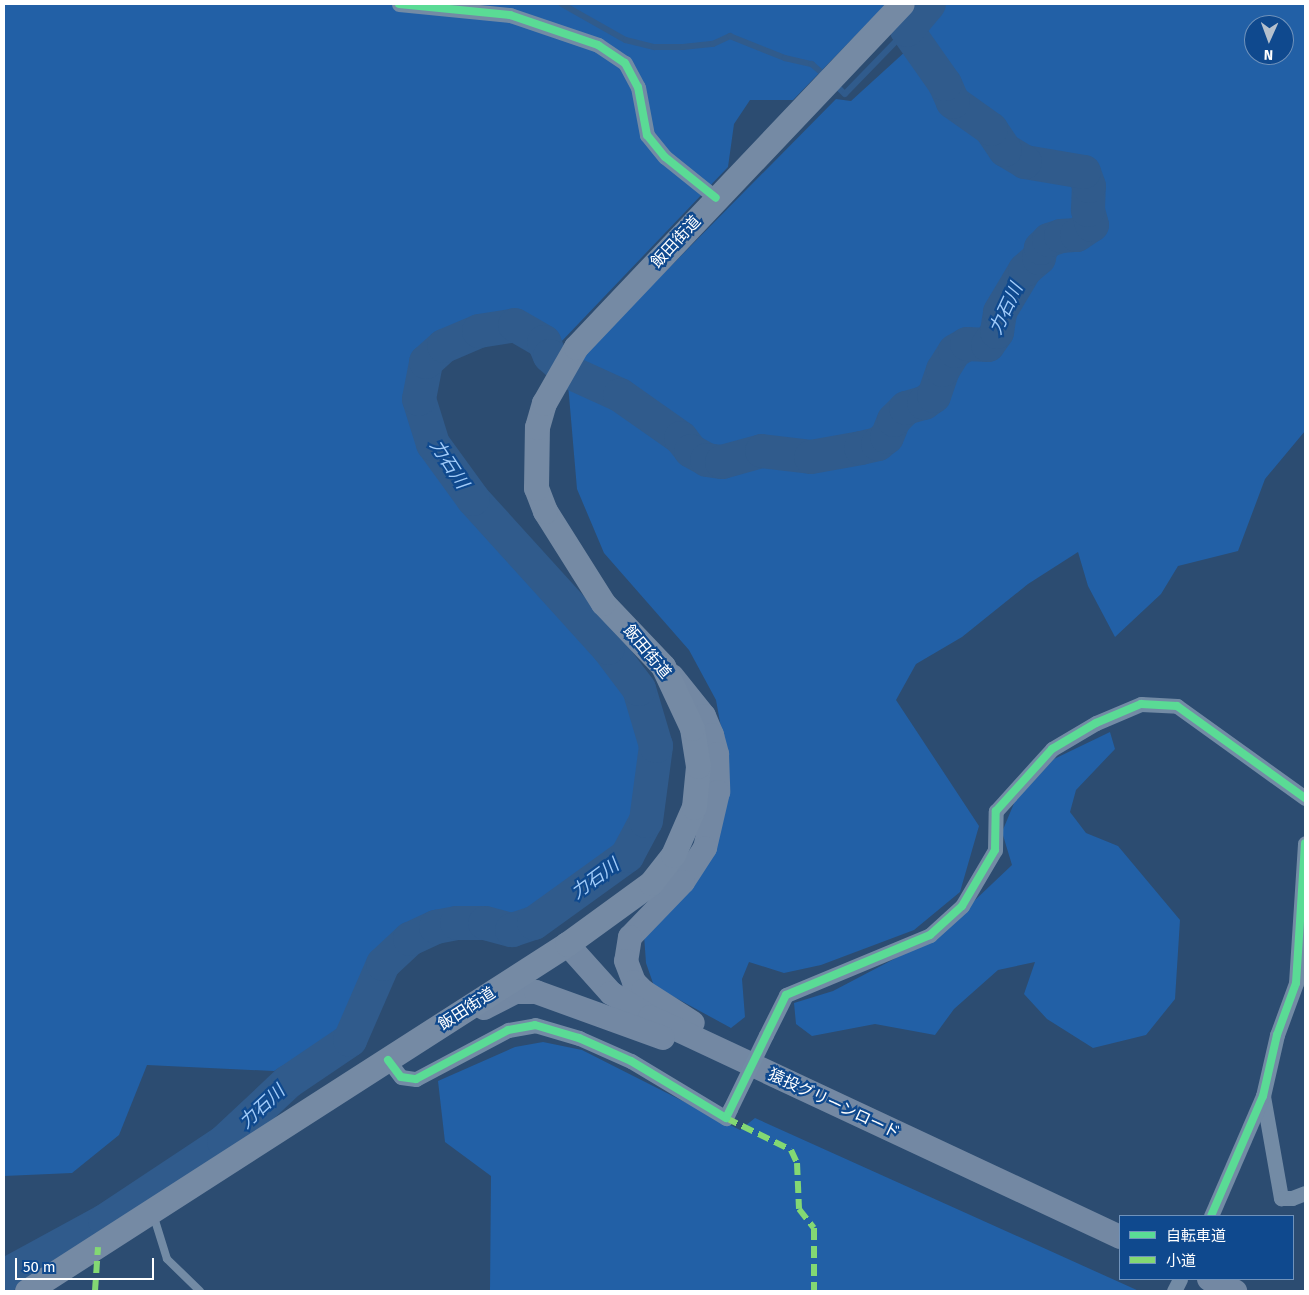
<!DOCTYPE html>
<html>
<head>
<meta charset="utf-8">
<style>
	body { margin:0 }
	#map { position:relative; width:1309px; height:1295px; overflow:hidden; background:#2c4c71; font-family:"Fira Sans","Noto Sans JP",sans-serif }
	div>[style] { position:absolute }
	.green>* { inset:0; background:#2260a6 }
	.stream>* { height:5.5px; margin:-2.75px; padding:0 2.75px; transform-origin:2.75px; border-radius:2.75px; background:#305b8c }
	.river>* { height:34px; margin:-17px; padding:0 17px; transform-origin:17px; border-radius:17px; background:#305b8c }
	.service>* { height:8px; margin:-4px; padding:0 4px; transform-origin:4px; border-radius:4px; background:#738ba5 }
	.minor>* { height:15px; margin:-7.5px; padding:0 7.5px; transform-origin:7.5px; border-radius:7.5px; background:#738ba5 }
	.primary>* { height:24px; margin:-12px; padding:0 12px; transform-origin:12px; border-radius:12px; background:#7388a3 }
	.trunk>* { height:25px; margin:-12.5px; padding:0 12.5px; transform-origin:12.5px; border-radius:12.5px; background:#758aa4 }
	.minor-bridge>* { height:15px; margin:-7.5px; padding:0 7.5px; transform-origin:7.5px; border-radius:7.5px; background:#738ba5 }
	.quiet>* { height:6px; margin-top:-3px; transform-origin:0; background:repeating-linear-gradient(90deg,#83d873 0 12px,transparent 0 18px) }
	.cycleway>* { height:8px; margin:-4px; padding:0 4px; transform-origin:4px; border-radius:4px; background:#5adb95 }
	span { translate:-50% -50%; white-space:nowrap; text-align:center; line-height:1.15; -webkit-text-stroke:4.5px #0f498e; paint-order:stroke }
	.street-label { font-size:16px; color:#fff }
	.water-label { font-size:18px; color:#a2ccfa; font-style:italic }
	.frame { position:absolute; inset:0; border:5px solid #fff; pointer-events:none }
	.legend { position:absolute; left:1119px; top:1215px; width:175px; height:65px; box-sizing:border-box; background:#0f498e; border:1px solid #6f92bb; margin:0; padding:6px 9px; list-style:none; font-size:15px; color:#fff }
	.legend li { display:flex; align-items:center; gap:10px; height:25px }
	.legend b { width:25px; border:1px solid #6f92bb }
	.north { position:absolute; left:1244px; top:15px; width:50px; height:50px; box-sizing:border-box; background:#0f498e; border:1px solid #6f92bb; border-radius:50%; rotate:182deg; font-size:14px; font-weight:700; line-height:20px; text-align:center; color:#fff }
	.north::after { content:''; display:block; margin:auto; width:18px; height:22px; background:#b5c0cd; clip-path:polygon(50% 0,100% 100%,50% 72%,0 100%) }
	.scale { position:absolute; left:15px; top:1258px; width:139px; height:22px; box-sizing:border-box; border:2px solid #fff; border-top:0; padding-left:6px; font-size:15px; line-height:18px; white-space:nowrap; color:#fff; -webkit-text-stroke:4px #0f498e; paint-order:stroke }
</style>
</head>
<body>
<div id="map">
	<div class="green">
		<div style="clip-path:polygon(4px 4px,886px 4px,793px 100px,750px 100px,734px 124px,728px 167px,560px 343px,520px 324px,503px 321px,438px 338px,418px 364px,412px 398px,420px 438px,463px 500px,589px 643px,615px 666px,643px 709px,649px 739px,648px 773px,633px 826px,622px 850px,600px 873px,560px 903px,522px 917px,445px 913px,391px 940px,367px 978px,347px 1028px,274px 1071px,147px 1065px,119px 1135px,72px 1173px,4px 1176px)"></div>
		<div style="clip-path:polygon(evenodd,943px 4px,1305px 4px,1305px 431px,1265px 479px,1238px 551px,1178px 566px,1161px 594px,1115px 637px,1088px 586px,1078px 552px,1028px 584px,962px 637px,916px 664px,896px 700px,979px 826px,960px 892px,914px 930px,821px 965px,784px 973px,749px 962px,742px 979px,745px 1017px,731px 1028px,654px 986px,646px 963px,644px 935px,674px 906px,726px 755px,716px 700px,689px 650px,604px 553px,577px 489px,568px 384px,587px 351px,836px 99px,851px 101px,907px 50px,921px 49px,934px 13px,943px 4px,1254px 25px,1284px 25px,1284px 55px,1254px 55px,1254px 25px)"></div>
		<div style="clip-path:polygon(1110px 732px,1115px 749px,1076px 790px,1070px 812px,1086px 833px,1118px 846px,1180px 920px,1175px 999px,1146px 1035px,1093px 1048px,1047px 1019px,1024px 994px,1035px 962px,998px 970px,954px 1009px,935px 1035px,875px 1024px,812px 1036px,796px 1024px,794px 1003px,833px 991px,936px 937px,1012px 865px,1002px 832px,1015px 801px,1054px 759px)"></div>
		<div style="clip-path:polygon(543px 1042px,582px 1050px,740px 1130px,755px 1118px,1139px 1291px,490px 1291px,491px 1176px,445px 1142px,438px 1081px,515px 1047px)"></div>
	</div>
	<div class="stream">
		<div style="left:562px;top:4px;width:73px;rotate:29.4deg"></div>
		<div style="left:626px;top:40px;width:29px;rotate:14deg"></div>
		<div style="left:654px;top:47px;width:29px"></div>
		<div style="left:683px;top:47px;width:30px;rotate:-6deg"></div>
		<div style="left:713px;top:44px;width:19px;rotate:-25deg"></div>
		<div style="left:730px;top:36px;width:59px;rotate:21.8deg"></div>
		<div style="left:785px;top:58px;width:28px;rotate:13deg"></div>
		<div style="left:812px;top:64px;width:18px;rotate:41deg"></div>
		<div style="left:835px;top:84px;width:14px;rotate:45deg"></div>
		<div style="left:845px;top:94px;width:89px;rotate:-45.9deg"></div>
	</div>
	<div class="river">
		<div style="left:4px;top:1276px;width:115px;rotate:-28.6deg"></div>
		<div style="left:105px;top:1221px;width:143px;rotate:-33.6deg"></div>
		<div style="left:224px;top:1142px;width:88px;rotate:-43.2deg"></div>
		<div style="left:288px;top:1082px;width:75px;rotate:-34.1deg"></div>
		<div style="left:350px;top:1040px;width:83px;rotate:-66.5deg"></div>
		<div style="left:383px;top:964px;width:37px;rotate:-43deg"></div>
		<div style="left:410px;top:939px;width:29px;rotate:-25deg"></div>
		<div style="left:436px;top:927px;width:21px;rotate:-11deg"></div>
		<div style="left:457px;top:923px;width:28px"></div>
		<div style="left:485px;top:923px;width:28px;rotate:15deg"></div>
		<div style="left:512px;top:930px;width:23px;rotate:-18deg"></div>
		<div style="left:534px;top:923px;width:115px;rotate:-35.8deg"></div>
		<div style="left:627px;top:856px;width:40px;rotate:-62deg"></div>
		<div style="left:646px;top:821px;width:76px;rotate:-82.4deg"></div>
		<div style="left:656px;top:746px;width:59px;rotate:-106.6deg"></div>
		<div style="left:639px;top:689px;width:51px;rotate:-127.1deg"></div>
		<div style="left:608px;top:648px;width:201px;rotate:-132.2deg"></div>
		<div style="left:473px;top:499px;width:68px;rotate:-126deg"></div>
		<div style="left:433px;top:444px;width:47px;rotate:-107.3deg"></div>
		<div style="left:419px;top:399px;width:38px;rotate:-79deg"></div>
		<div style="left:426px;top:362px;width:24px;rotate:-42deg"></div>
		<div style="left:444px;top:346px;width:38px;rotate:-23deg"></div>
		<div style="left:479px;top:331px;width:36px;rotate:-9deg"></div>
		<div style="left:515px;top:325px;width:34px;rotate:30deg"></div>
		<div style="left:544px;top:342px;width:15px;rotate:67deg"></div>
		<div style="left:550px;top:356px;width:23px;rotate:41deg"></div>
		<div style="left:567px;top:371px;width:58px;rotate:24.4deg"></div>
		<div style="left:620px;top:395px;width:75px;rotate:35.2deg"></div>
		<div style="left:681px;top:438px;width:16px;rotate:52deg"></div>
		<div style="left:691px;top:451px;width:18px;rotate:29deg"></div>
		<div style="left:707px;top:460px;width:15px;rotate:8deg"></div>
		<div style="left:722px;top:462px;width:41px;rotate:-15.4deg"></div>
		<div style="left:762px;top:451px;width:49px;rotate:7deg"></div>
		<div style="left:811px;top:457px;width:51px;rotate:-10.2deg"></div>
		<div style="left:861px;top:448px;width:17px;rotate:-13deg"></div>
		<div style="left:878px;top:444px;width:11px;rotate:-38deg"></div>
		<div style="left:887px;top:437px;width:18px;rotate:-68deg"></div>
		<div style="left:894px;top:420px;width:17px;rotate:-45deg"></div>
		<div style="left:906px;top:408px;width:19px;rotate:-16deg"></div>
		<div style="left:924px;top:403px;width:12px;rotate:-35deg"></div>
		<div style="left:934px;top:396px;width:28px;rotate:-71deg"></div>
		<div style="left:943px;top:370px;width:22px;rotate:-58deg"></div>
		<div style="left:955px;top:351px;width:14px;rotate:-30deg"></div>
		<div style="left:967px;top:344px;width:21px;rotate:3deg"></div>
		<div style="left:988px;top:345px;width:16px;rotate:-55deg"></div>
		<div style="left:997px;top:332px;width:20px;rotate:-81deg"></div>
		<div style="left:1000px;top:312px;width:49px;rotate:-59.2deg"></div>
		<div style="left:1025px;top:270px;width:18px;rotate:-41deg"></div>
		<div style="left:1039px;top:258px;width:10px;rotate:-79deg"></div>
		<div style="left:1041px;top:248px;width:11px;rotate:-45deg"></div>
		<div style="left:1049px;top:240px;width:13px;rotate:-18deg"></div>
		<div style="left:1061px;top:236px;width:16px;rotate:-4deg"></div>
		<div style="left:1077px;top:235px;width:18px;rotate:-34deg"></div>
		<div style="left:1092px;top:225px;width:16px;rotate:-105deg"></div>
		<div style="left:1088px;top:210px;width:24px;rotate:-88deg"></div>
		<div style="left:1089px;top:186px;width:15px;rotate:-110deg"></div>
		<div style="left:1084px;top:172px;width:60px;rotate:-170.4deg"></div>
		<div style="left:1025px;top:162px;width:23px;rotate:-149deg"></div>
		<div style="left:1005px;top:150px;width:25px;rotate:-124deg"></div>
		<div style="left:991px;top:129px;width:47px;rotate:-144.6deg"></div>
		<div style="left:953px;top:102px;width:20px;rotate:-114deg"></div>
		<div style="left:945px;top:84px;width:66px;rotate:-125.1deg"></div>
		<div style="left:907px;top:30px;width:34px;rotate:-50deg"></div>
	</div>
	<div class="service">
		<div style="left:153px;top:1214px;width:47px;rotate:72.7deg"></div>
		<div style="left:167px;top:1259px;width:46px;rotate:44.1deg"></div>
	</div>
	<div class="minor">
		<div style="left:399px;top:4px;width:112px;rotate:5.7deg"></div>
		<div style="left:510px;top:15px;width:93px;rotate:18.8deg"></div>
		<div style="left:598px;top:45px;width:32px;rotate:34deg"></div>
		<div style="left:625px;top:63px;width:27px;rotate:62deg"></div>
		<div style="left:638px;top:87px;width:49px;rotate:79.4deg"></div>
		<div style="left:647px;top:135px;width:28px;rotate:51deg"></div>
		<div style="left:665px;top:157px;width:65px;rotate:38.8deg"></div>
		<div style="left:766px;top:1035px;width:45px;rotate:-63.4deg"></div>
		<div style="left:786px;top:995px;width:156px;rotate:-22.6deg"></div>
		<div style="left:930px;top:935px;width:43px;rotate:-42.2deg"></div>
		<div style="left:962px;top:906px;width:65px;rotate:-59.5deg"></div>
		<div style="left:995px;top:850px;width:39px;rotate:-89deg"></div>
		<div style="left:996px;top:811px;width:84px;rotate:-47.9deg"></div>
		<div style="left:1052px;top:749px;width:51px;rotate:-30.6deg"></div>
		<div style="left:1096px;top:723px;width:49px;rotate:-22.9deg"></div>
		<div style="left:1141px;top:704px;width:36px;rotate:3deg"></div>
		<div style="left:1177px;top:706px;width:158px;rotate:35.7deg"></div>
		<div style="left:388px;top:1060px;width:21px;rotate:53deg"></div>
		<div style="left:401px;top:1077px;width:15px;rotate:8deg"></div>
		<div style="left:416px;top:1079px;width:104px;rotate:-28deg"></div>
		<div style="left:508px;top:1030px;width:27px;rotate:-10deg"></div>
		<div style="left:535px;top:1025px;width:46px;rotate:16.5deg"></div>
		<div style="left:579px;top:1038px;width:57px;rotate:23.9deg"></div>
		<div style="left:631px;top:1061px;width:111px;rotate:31deg"></div>
		<div style="left:726px;top:1118px;width:10px;rotate:-66deg"></div>
		<div style="left:1263px;top:1096px;width:104px;rotate:80deg"></div>
		<div style="left:1281px;top:1198px;width:11px"></div>
		<div style="left:1292px;top:1198px;width:14px;rotate:-21deg"></div>
		<div style="left:1211px;top:1216px;width:131px;rotate:-66.6deg"></div>
		<div style="left:1263px;top:1096px;width:63px;rotate:-77.1deg"></div>
		<div style="left:1277px;top:1035px;width:55px;rotate:-69.9deg"></div>
		<div style="left:1296px;top:983px;width:140px;rotate:-86.3deg"></div>
		<div style="left:1174px;top:1291px;width:13px;rotate:-63deg"></div>
	</div>
	<div class="primary">
		<div style="left:672px;top:676px;width:51px;rotate:51.3deg"></div>
		<div style="left:704px;top:716px;width:21px;rotate:67deg"></div>
		<div style="left:712px;top:735px;width:20px;rotate:75deg"></div>
		<div style="left:717px;top:754px;width:38px;rotate:88deg"></div>
		<div style="left:718px;top:792px;width:57px;rotate:103.1deg"></div>
		<div style="left:705px;top:848px;width:40px;rotate:122.9deg"></div>
		<div style="left:683px;top:882px;width:76px;rotate:133.9deg"></div>
		<div style="left:630px;top:937px;width:24px;rotate:99deg"></div>
		<div style="left:626px;top:961px;width:22px;rotate:69deg"></div>
		<div style="left:634px;top:982px;width:13px;rotate:45deg"></div>
		<div style="left:643px;top:991px;width:59px;rotate:32.6deg"></div>
		<div style="left:567px;top:944px;width:66px;rotate:48.1deg"></div>
		<div style="left:611px;top:993px;width:46px;rotate:31.6deg"></div>
		<div style="left:650px;top:1017px;width:519px;rotate:25.08deg"></div>
		<div style="left:484px;top:1008px;width:36px;rotate:-27deg"></div>
		<div style="left:516px;top:992px;width:20px"></div>
		<div style="left:536px;top:992px;width:135px;rotate:19.9deg"></div>
		<div style="left:1209px;top:1279px;width:29px;rotate:25deg"></div>
	</div>
	<div class="trunk">
		<div style="left:27px;top:1291px;width:642px;rotate:-32.72deg"></div>
		<div style="left:567px;top:944px;width:104px;rotate:-36deg"></div>
		<div style="left:651px;top:883px;width:36px;rotate:-52deg"></div>
		<div style="left:673px;top:855px;width:52px;rotate:-66.4deg"></div>
		<div style="left:694px;top:807px;width:41px;rotate:-84.4deg"></div>
		<div style="left:698px;top:766px;width:38px;rotate:-99deg"></div>
		<div style="left:692px;top:728px;width:68px;rotate:-115.1deg"></div>
		<div style="left:663px;top:666px;width:87px;rotate:-133.6deg"></div>
		<div style="left:603px;top:603px;width:109px;rotate:-122.2deg"></div>
		<div style="left:545px;top:511px;width:25px;rotate:-111deg"></div>
		<div style="left:536px;top:488px;width:61px;rotate:-89.1deg"></div>
		<div style="left:537px;top:427px;width:25px;rotate:-74deg"></div>
		<div style="left:544px;top:403px;width:64px;rotate:-60.3deg"></div>
		<div style="left:576px;top:347px;width:473px;rotate:-46.5deg"></div>
	</div>
	<div class="minor-bridge">
		<div style="left:730px;top:1109px;width:82px;rotate:-64.1deg"></div>
	</div>
	<div class="quiet">
		<div style="left:726px;top:1118px;width:72px;rotate:26.2deg"></div>
		<div style="left:791px;top:1150px;width:14px;rotate:65deg"></div>
		<div style="left:797px;top:1163px;width:46px;rotate:87.5deg"></div>
		<div style="left:799px;top:1209px;width:24px;rotate:52deg"></div>
		<div style="left:814px;top:1228px;width:63px;rotate:90deg"></div>
		<div style="left:95px;top:1291px;width:44px;rotate:-86.1deg"></div>
	</div>
	<div class="cycleway">
		<div style="left:399px;top:4px;width:112px;rotate:5.7deg"></div>
		<div style="left:510px;top:15px;width:93px;rotate:18.8deg"></div>
		<div style="left:598px;top:45px;width:32px;rotate:34deg"></div>
		<div style="left:625px;top:63px;width:27px;rotate:62deg"></div>
		<div style="left:638px;top:87px;width:49px;rotate:79.4deg"></div>
		<div style="left:647px;top:135px;width:28px;rotate:51deg"></div>
		<div style="left:665px;top:157px;width:65px;rotate:38.8deg"></div>
		<div style="left:388px;top:1060px;width:21px;rotate:53deg"></div>
		<div style="left:401px;top:1077px;width:15px;rotate:8deg"></div>
		<div style="left:416px;top:1079px;width:104px;rotate:-28deg"></div>
		<div style="left:508px;top:1030px;width:27px;rotate:-10deg"></div>
		<div style="left:535px;top:1025px;width:46px;rotate:16.5deg"></div>
		<div style="left:579px;top:1038px;width:57px;rotate:23.9deg"></div>
		<div style="left:631px;top:1061px;width:111px;rotate:31deg"></div>
		<div style="left:726px;top:1118px;width:137px;rotate:-64deg"></div>
		<div style="left:786px;top:995px;width:156px;rotate:-22.6deg"></div>
		<div style="left:930px;top:935px;width:43px;rotate:-42.2deg"></div>
		<div style="left:962px;top:906px;width:65px;rotate:-59.5deg"></div>
		<div style="left:995px;top:850px;width:39px;rotate:-89deg"></div>
		<div style="left:996px;top:811px;width:84px;rotate:-47.9deg"></div>
		<div style="left:1052px;top:749px;width:51px;rotate:-30.6deg"></div>
		<div style="left:1096px;top:723px;width:49px;rotate:-22.9deg"></div>
		<div style="left:1141px;top:704px;width:36px;rotate:3deg"></div>
		<div style="left:1177px;top:706px;width:158px;rotate:35.7deg"></div>
		<div style="left:1211px;top:1216px;width:131px;rotate:-66.6deg"></div>
		<div style="left:1263px;top:1096px;width:63px;rotate:-77.1deg"></div>
		<div style="left:1277px;top:1035px;width:55px;rotate:-69.9deg"></div>
		<div style="left:1296px;top:983px;width:140px;rotate:-86.3deg"></div>
	</div>
	<div class="street-label">
		<span style="left:676px;top:242px;rotate:-47deg">飯田街道</span>
		<span style="left:647px;top:652px;rotate:50deg">飯田街道</span>
		<span style="left:467px;top:1009px;rotate:-33deg">飯田街道</span>
		<span style="left:834px;top:1104px;rotate:25deg">猿投グリーンロード</span>
	</div>
	<div class="water-label">
		<span style="left:1006px;top:309px;rotate:-65deg">力石川</span>
		<span style="left:449px;top:464px;rotate:57deg">力石川</span>
		<span style="left:595px;top:879px;rotate:-36deg">力石川</span>
		<span style="left:262px;top:1107px;rotate:-43deg">力石川</span>
	</div>
	<div class="frame"></div>
	<ul class="legend">
	<li><b style="height:6px;background:#5adb95"></b>自転車道</li>
	<li><b style="height:6px;background:#83d873"></b>小道</li>
	</ul>
	<div class="north">N</div>
	<div class="scale">50 m</div>
</div>
</body>
</html>
